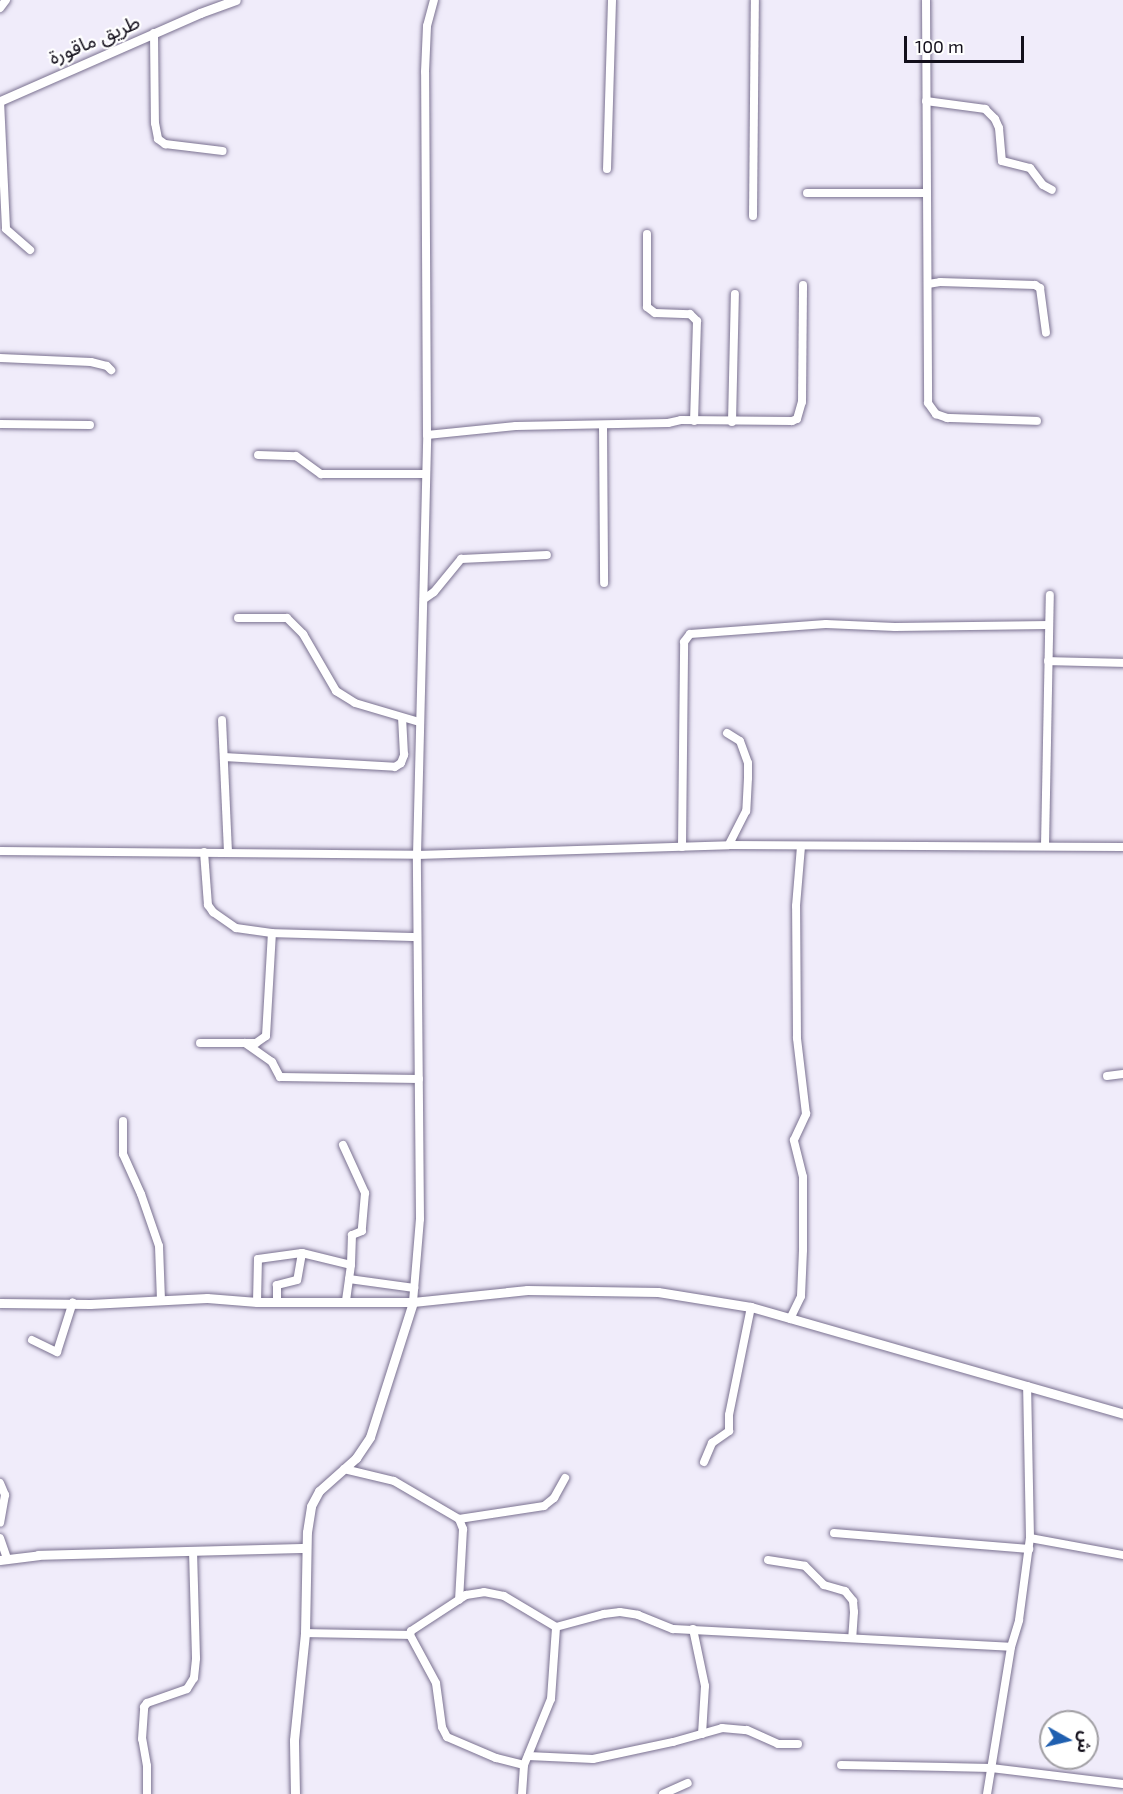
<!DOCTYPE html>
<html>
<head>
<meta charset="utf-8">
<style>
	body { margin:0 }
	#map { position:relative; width:1123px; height:1794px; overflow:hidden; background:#f0ecfa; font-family:"Exo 2","Noto Sans Arabic",sans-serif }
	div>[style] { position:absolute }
	.roads { filter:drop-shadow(0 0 2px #7a7190) drop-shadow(0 0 2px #7a7190) }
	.minor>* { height:8px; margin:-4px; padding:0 4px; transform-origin:4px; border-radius:4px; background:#fff }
	.tertiary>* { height:9px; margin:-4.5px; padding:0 4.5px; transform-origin:4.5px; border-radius:4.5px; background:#fff }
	span { translate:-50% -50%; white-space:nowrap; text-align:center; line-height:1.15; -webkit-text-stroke:4.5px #fff; paint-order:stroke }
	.street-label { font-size:20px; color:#130f1b }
	.north { position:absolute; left:1039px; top:1710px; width:60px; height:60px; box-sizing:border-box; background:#fff; border:2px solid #a19fa4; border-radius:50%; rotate:98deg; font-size:16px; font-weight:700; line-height:24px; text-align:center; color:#130f1b }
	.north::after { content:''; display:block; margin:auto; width:21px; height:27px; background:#1f5fb0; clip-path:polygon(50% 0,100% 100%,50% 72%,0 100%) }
	.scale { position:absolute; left:904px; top:36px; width:120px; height:27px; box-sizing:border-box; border:3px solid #130f1b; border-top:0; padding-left:8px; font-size:18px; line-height:21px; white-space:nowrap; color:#130f1b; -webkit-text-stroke:4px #fff; paint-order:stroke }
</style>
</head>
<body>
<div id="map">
	<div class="roads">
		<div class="minor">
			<div style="left:926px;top:0;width:403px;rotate:89.7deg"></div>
			<div style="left:928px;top:403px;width:14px;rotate:54deg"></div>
			<div style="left:936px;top:414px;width:12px;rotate:20deg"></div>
			<div style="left:947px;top:418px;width:90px;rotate:1.9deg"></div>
			<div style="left:0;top:8px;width:10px;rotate:-53deg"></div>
			<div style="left:154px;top:33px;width:90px;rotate:89.4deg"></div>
			<div style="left:155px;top:123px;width:16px;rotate:79deg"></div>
			<div style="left:158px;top:139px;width:9px;rotate:36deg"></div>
			<div style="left:165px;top:144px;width:58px;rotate:6.9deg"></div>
			<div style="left:0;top:101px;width:128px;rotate:87.3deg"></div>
			<div style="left:6px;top:229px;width:32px;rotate:41deg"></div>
			<div style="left:926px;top:101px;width:60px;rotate:7.7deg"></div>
			<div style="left:985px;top:109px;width:14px;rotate:45deg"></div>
			<div style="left:995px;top:119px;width:10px;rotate:66deg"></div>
			<div style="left:999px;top:128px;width:33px;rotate:85deg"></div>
			<div style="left:1002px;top:161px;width:29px;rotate:14deg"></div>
			<div style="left:1030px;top:168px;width:21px;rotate:53deg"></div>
			<div style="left:1043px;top:185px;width:10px;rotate:29deg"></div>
			<div style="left:607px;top:169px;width:169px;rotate:-88.3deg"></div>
			<div style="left:807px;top:193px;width:119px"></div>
			<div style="left:753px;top:216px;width:216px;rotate:-89.5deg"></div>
			<div style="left:647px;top:234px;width:73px;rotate:90deg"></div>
			<div style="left:647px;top:307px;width:10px;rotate:37deg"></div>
			<div style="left:655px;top:313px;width:35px;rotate:2deg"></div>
			<div style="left:690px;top:314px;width:10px;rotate:45deg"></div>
			<div style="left:697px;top:321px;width:100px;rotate:91.7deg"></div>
			<div style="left:928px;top:284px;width:12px;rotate:-9deg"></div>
			<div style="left:940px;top:282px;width:95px;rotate:1.8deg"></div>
			<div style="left:1035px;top:285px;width:6px;rotate:31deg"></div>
			<div style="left:1040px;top:288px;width:45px;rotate:82.4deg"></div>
			<div style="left:0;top:358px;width:91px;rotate:2.5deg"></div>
			<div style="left:91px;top:362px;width:16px;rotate:14deg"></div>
			<div style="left:107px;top:366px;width:6px;rotate:45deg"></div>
			<div style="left:732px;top:422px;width:128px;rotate:-88.7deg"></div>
			<div style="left:0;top:424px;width:90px;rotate:0.6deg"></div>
			<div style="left:603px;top:425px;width:158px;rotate:89.6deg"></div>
			<div style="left:427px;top:435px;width:89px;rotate:-5.8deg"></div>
			<div style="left:516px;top:426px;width:152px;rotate:-1.1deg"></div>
			<div style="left:668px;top:423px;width:13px;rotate:-13deg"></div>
			<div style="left:681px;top:420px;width:111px;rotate:0.5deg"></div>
			<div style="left:792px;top:421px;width:5px;rotate:-22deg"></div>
			<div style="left:797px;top:419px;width:18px;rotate:-74deg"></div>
			<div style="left:802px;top:402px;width:117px;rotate:-89.5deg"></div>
			<div style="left:258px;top:455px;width:38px;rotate:2deg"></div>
			<div style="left:296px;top:456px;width:31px;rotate:36deg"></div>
			<div style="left:321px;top:474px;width:105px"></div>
			<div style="left:424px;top:599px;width:12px;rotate:-35deg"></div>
			<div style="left:434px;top:592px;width:43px;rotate:-50.7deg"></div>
			<div style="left:461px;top:559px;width:86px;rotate:-2.7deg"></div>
			<div style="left:238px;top:618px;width:49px"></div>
			<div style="left:287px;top:618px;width:23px;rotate:45deg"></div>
			<div style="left:303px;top:634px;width:66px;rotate:59.9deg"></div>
			<div style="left:336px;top:691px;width:22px;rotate:32deg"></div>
			<div style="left:355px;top:703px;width:67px;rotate:16.5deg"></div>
			<div style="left:1048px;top:661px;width:75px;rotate:1.5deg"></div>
			<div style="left:222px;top:720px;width:132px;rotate:87.4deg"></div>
			<div style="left:727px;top:733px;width:15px;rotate:32deg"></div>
			<div style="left:740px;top:741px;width:23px;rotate:70deg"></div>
			<div style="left:748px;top:763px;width:15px;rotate:90deg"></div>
			<div style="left:748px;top:778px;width:33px;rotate:93deg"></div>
			<div style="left:746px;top:811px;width:38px;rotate:117deg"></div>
			<div style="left:224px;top:757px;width:171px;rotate:3.3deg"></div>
			<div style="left:395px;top:767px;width:7px;rotate:-34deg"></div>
			<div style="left:401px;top:763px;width:9px;rotate:-69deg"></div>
			<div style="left:404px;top:755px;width:37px;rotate:-93deg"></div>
			<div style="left:1045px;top:846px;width:251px;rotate:-88.9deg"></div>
			<div style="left:682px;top:847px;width:205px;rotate:-89.4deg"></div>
			<div style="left:684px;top:642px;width:10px;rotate:-53deg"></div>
			<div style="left:690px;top:634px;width:136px;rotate:-4.2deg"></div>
			<div style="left:826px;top:624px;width:69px;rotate:2.5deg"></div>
			<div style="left:895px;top:627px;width:154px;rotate:-0.7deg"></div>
			<div style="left:0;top:851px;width:417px;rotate:0.5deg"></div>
			<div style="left:417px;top:855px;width:312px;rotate:-1.8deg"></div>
			<div style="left:729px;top:845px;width:394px;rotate:0.3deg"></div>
			<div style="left:204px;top:852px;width:53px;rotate:85.7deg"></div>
			<div style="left:208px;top:905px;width:9px;rotate:54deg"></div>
			<div style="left:213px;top:912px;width:28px;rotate:35deg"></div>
			<div style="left:236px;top:928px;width:36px;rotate:8deg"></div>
			<div style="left:272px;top:933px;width:145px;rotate:1.6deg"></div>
			<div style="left:200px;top:1043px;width:56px"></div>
			<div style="left:256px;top:1043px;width:12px;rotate:-35deg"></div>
			<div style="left:266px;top:1036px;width:103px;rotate:-86.7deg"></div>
			<div style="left:245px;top:1043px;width:33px;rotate:35deg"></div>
			<div style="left:272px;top:1062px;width:17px;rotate:62deg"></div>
			<div style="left:280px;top:1077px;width:139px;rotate:0.8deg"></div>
			<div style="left:1107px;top:1076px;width:16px;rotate:-7deg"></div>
			<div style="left:123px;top:1121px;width:33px;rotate:90deg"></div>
			<div style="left:123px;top:1154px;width:44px;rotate:65.8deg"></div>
			<div style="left:141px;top:1194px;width:55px;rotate:70.9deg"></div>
			<div style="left:159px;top:1246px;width:55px;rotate:87.9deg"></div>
			<div style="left:343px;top:1145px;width:53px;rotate:65.4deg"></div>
			<div style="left:365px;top:1193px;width:38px;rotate:95deg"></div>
			<div style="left:362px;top:1231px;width:11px;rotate:158deg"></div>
			<div style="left:352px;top:1235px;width:30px;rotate:92deg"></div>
			<div style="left:302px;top:1253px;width:50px;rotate:13.8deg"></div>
			<div style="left:351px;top:1265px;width:36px;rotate:98deg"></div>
			<div style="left:349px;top:1279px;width:66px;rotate:7.9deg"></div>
			<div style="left:257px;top:1302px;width:43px;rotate:-88.7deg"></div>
			<div style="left:258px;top:1259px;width:44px;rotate:-7.8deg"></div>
			<div style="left:302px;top:1253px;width:27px;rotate:100deg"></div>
			<div style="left:297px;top:1280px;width:21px;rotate:166deg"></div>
			<div style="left:277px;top:1285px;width:15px;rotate:90deg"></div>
			<div style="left:413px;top:1302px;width:83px;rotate:-85.2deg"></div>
			<div style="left:420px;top:1219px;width:364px;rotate:-90.5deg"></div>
			<div style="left:417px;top:855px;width:420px;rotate:-88.6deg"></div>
			<div style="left:427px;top:435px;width:363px;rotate:-90.3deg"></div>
			<div style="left:425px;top:72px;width:46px;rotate:-87.5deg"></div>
			<div style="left:427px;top:26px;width:27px;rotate:-75deg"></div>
			<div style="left:790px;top:1319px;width:25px;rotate:-64deg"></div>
			<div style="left:801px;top:1296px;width:46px;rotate:-87.5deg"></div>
			<div style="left:803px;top:1250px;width:73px;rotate:-90deg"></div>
			<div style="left:803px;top:1177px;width:38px;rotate:-104deg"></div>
			<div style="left:794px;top:1140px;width:29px;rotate:-65deg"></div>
			<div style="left:806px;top:1114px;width:77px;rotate:-96.8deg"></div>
			<div style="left:797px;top:1038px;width:132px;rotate:-90.4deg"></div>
			<div style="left:796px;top:906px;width:59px;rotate:-85.2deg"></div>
			<div style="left:32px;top:1340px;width:28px;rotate:26deg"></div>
			<div style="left:57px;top:1352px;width:52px;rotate:-72.3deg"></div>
			<div style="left:704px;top:1462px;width:21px;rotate:-67deg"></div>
			<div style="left:712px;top:1443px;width:21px;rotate:-35deg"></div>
			<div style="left:729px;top:1431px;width:16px;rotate:-90deg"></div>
			<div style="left:729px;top:1415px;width:110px;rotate:-78.5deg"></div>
			<div style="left:344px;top:1469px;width:51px;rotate:13.5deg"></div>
			<div style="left:394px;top:1481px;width:75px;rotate:30.3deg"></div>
			<div style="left:459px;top:1519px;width:11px;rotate:68deg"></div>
			<div style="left:463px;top:1529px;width:71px;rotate:93.2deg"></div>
			<div style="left:0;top:1483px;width:13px;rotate:67deg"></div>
			<div style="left:5px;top:1495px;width:28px;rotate:100deg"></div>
			<div style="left:459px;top:1519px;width:86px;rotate:-8.7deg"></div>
			<div style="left:544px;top:1506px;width:13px;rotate:-39deg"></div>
			<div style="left:554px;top:1498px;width:23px;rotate:-61deg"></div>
			<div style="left:834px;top:1533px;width:196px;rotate:4.7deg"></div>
			<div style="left:0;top:1538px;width:21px;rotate:71deg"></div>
			<div style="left:1030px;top:1538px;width:95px;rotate:10.4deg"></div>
			<div style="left:768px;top:1560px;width:37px;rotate:9deg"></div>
			<div style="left:805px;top:1566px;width:27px;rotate:45deg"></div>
			<div style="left:824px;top:1585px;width:22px;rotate:16deg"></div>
			<div style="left:845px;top:1591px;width:13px;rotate:51deg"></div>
			<div style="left:853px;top:1601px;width:11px;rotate:85deg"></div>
			<div style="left:854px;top:1612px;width:26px;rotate:94deg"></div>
			<div style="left:693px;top:1629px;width:58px;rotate:78.1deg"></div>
			<div style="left:705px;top:1686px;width:48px;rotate:93.6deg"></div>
			<div style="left:305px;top:1633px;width:105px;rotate:1.1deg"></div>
			<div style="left:528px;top:1756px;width:65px;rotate:2.6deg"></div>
			<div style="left:593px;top:1759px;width:82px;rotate:-12deg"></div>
			<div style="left:673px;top:1742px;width:51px;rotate:-15.9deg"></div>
			<div style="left:722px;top:1728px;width:25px;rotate:5deg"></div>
			<div style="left:747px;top:1730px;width:34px;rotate:24deg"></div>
			<div style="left:778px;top:1744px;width:20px"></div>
			<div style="left:524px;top:1765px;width:29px;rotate:-166deg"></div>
			<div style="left:496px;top:1758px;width:53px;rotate:-156.8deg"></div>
			<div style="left:447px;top:1737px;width:11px;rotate:-117deg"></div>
			<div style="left:442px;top:1727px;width:44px;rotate:-97.8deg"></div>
			<div style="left:436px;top:1683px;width:55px;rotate:-118.4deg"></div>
			<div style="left:410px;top:1635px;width:4px;rotate:-76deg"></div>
			<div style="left:411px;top:1631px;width:66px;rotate:-33.2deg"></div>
			<div style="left:466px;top:1595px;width:18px;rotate:-9deg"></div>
			<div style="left:484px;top:1592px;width:20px;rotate:11deg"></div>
			<div style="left:504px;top:1596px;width:61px;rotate:30.8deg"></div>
			<div style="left:841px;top:1765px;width:150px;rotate:1.1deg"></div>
			<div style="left:991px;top:1768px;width:133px;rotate:6.9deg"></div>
			<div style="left:147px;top:1794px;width:28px;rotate:-90deg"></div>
			<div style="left:147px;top:1766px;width:27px;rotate:-100deg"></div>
			<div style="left:142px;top:1739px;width:32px;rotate:-86deg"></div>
			<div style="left:144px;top:1707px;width:5px;rotate:-53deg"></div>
			<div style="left:147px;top:1703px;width:42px;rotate:-19.3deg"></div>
			<div style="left:187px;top:1689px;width:13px;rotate:-58deg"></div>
			<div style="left:194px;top:1678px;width:20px;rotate:-84deg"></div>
			<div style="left:196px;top:1658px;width:107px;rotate:-91.6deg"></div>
			<div style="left:522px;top:1794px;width:29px;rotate:-86deg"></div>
			<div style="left:524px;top:1765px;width:71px;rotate:-67.8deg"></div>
			<div style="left:551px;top:1699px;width:72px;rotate:-86deg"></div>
			<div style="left:556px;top:1627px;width:50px;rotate:-15.2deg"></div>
			<div style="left:604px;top:1614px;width:16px;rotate:-7deg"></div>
			<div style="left:620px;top:1612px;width:18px;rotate:9deg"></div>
			<div style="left:638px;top:1615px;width:38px;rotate:22deg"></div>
			<div style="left:673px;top:1629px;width:338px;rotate:3deg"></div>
			<div style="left:663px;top:1794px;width:27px;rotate:-24deg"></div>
			<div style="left:987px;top:1794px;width:149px;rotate:-80.7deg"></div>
			<div style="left:1011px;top:1647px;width:28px;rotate:-73deg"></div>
			<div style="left:1019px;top:1620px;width:83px;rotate:-82.4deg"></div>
			<div style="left:1030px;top:1538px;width:152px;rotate:-91.1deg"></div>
		</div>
		<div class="tertiary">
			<div style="left:0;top:101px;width:219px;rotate:-23.7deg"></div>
			<div style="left:200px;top:13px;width:38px;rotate:-20deg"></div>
			<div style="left:0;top:1303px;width:90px;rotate:0.6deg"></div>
			<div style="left:90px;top:1304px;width:117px;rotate:-2.9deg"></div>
			<div style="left:207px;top:1298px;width:50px;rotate:4.6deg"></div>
			<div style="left:257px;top:1302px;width:156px"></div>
			<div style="left:413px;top:1302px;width:115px;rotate:-6deg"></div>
			<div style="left:527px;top:1290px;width:131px;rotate:0.9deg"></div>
			<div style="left:658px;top:1292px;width:94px;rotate:9.2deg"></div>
			<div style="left:751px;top:1307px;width:387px;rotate:16deg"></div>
			<div style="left:0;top:1560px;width:38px;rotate:-7deg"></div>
			<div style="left:38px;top:1555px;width:268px;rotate:-1.5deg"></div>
			<div style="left:295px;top:1794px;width:54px;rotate:-91.1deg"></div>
			<div style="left:294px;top:1740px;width:108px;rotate:-84.1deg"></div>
			<div style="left:305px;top:1633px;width:101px;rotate:-88.9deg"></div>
			<div style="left:307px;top:1532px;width:26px;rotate:-81deg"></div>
			<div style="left:311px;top:1506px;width:17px;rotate:-62deg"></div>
			<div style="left:319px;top:1491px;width:50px;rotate:-41.7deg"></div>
			<div style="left:356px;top:1458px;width:25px;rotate:-56deg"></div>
			<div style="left:370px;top:1437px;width:142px;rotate:-72.3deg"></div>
		</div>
	</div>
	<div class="street-label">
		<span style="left:94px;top:39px;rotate:-23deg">طريق ماقورة</span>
	</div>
	<div class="north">ش</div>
	<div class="scale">100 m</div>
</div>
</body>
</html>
